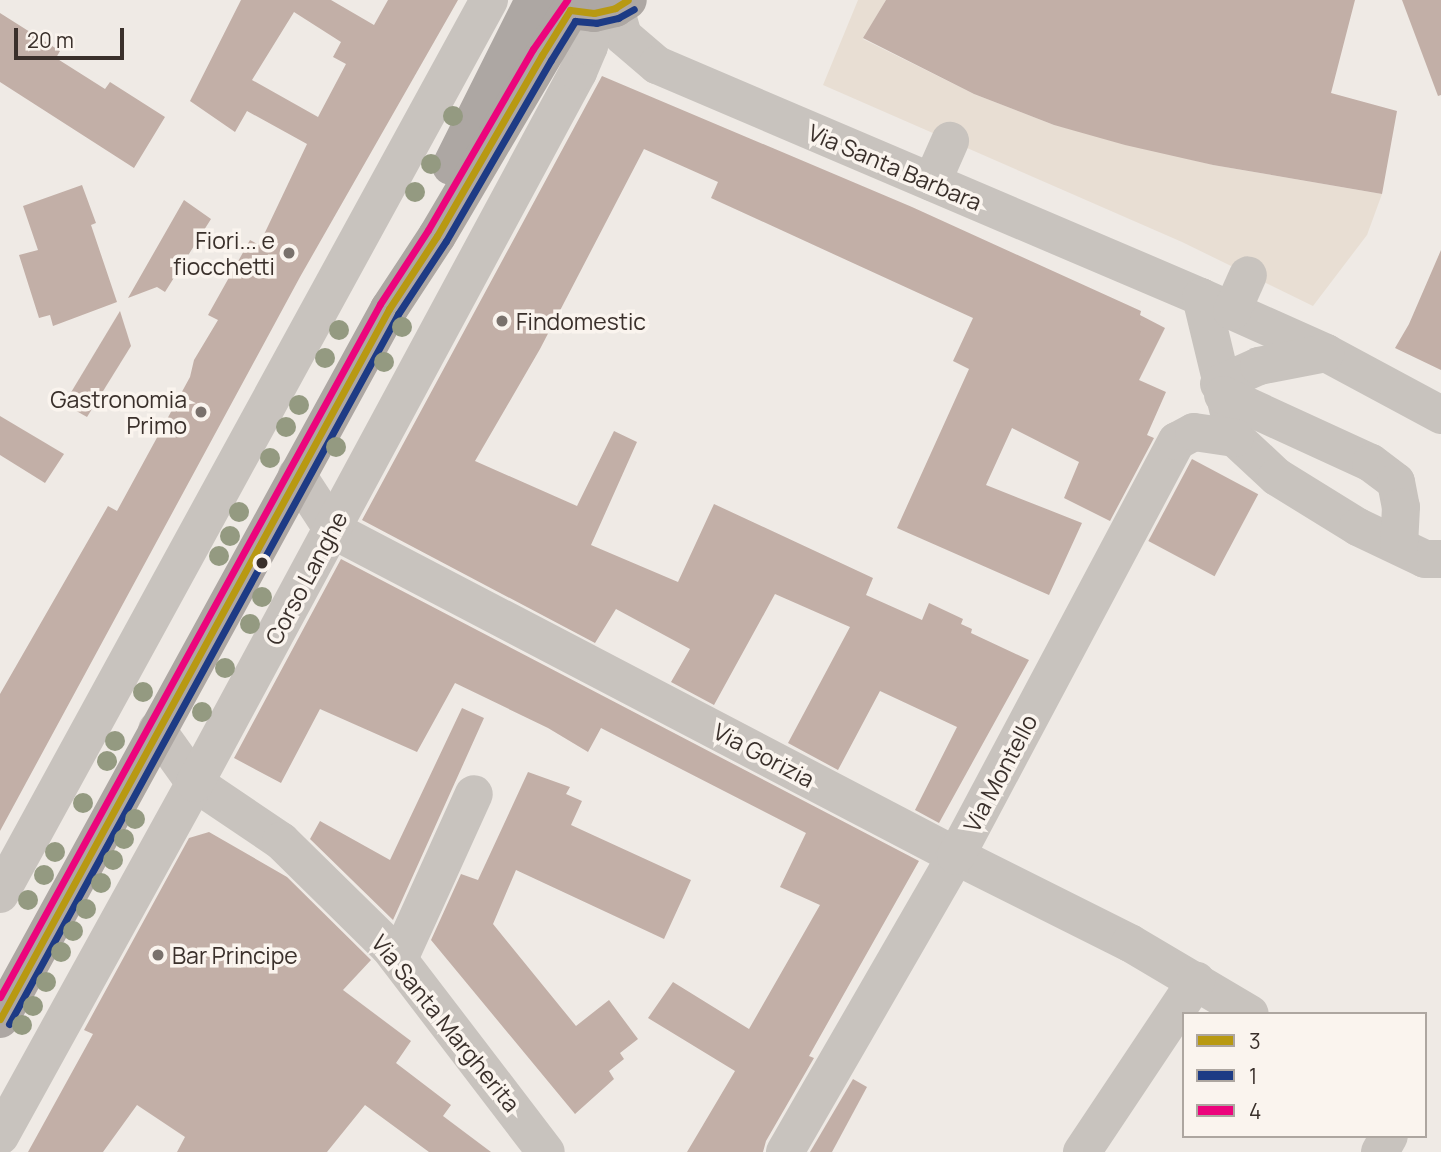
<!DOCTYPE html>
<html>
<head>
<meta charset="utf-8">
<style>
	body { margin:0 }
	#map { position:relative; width:1441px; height:1152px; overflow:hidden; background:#efeae5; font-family:Manrope,sans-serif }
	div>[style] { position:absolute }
	.plaza>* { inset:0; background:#e8ded3 }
	.building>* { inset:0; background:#c2afa7; transform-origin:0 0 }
	.minor>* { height:38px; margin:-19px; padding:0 19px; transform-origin:19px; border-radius:19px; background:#c8c3be }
	.major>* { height:38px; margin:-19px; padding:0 19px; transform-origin:19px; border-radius:19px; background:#ada7a3 }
	.bus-1>* { height:7px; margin:-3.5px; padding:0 3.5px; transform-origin:3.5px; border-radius:3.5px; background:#b89912 }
	.bus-2>* { height:7px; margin:-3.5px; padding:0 3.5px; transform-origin:3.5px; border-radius:3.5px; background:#1d3b85 }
	.bus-3>* { height:7px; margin:-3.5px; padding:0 3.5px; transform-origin:3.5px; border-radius:3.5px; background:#ec047c }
	.trees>* { width:20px; height:20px; margin:-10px; border-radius:50%; background:#949a81 }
	.dots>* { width:19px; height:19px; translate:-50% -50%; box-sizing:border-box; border:4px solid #faf4ee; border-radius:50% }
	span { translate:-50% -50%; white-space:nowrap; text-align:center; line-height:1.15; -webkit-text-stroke:7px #faf4ee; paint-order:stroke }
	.street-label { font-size:23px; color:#3a302b }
	.poi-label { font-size:23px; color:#3a302b }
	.right { translate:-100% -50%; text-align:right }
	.left { translate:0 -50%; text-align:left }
	.legend { position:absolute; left:1182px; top:1012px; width:245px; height:126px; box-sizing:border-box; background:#faf4ee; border:2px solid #ada6a0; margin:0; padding:9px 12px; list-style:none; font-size:21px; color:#3a302b }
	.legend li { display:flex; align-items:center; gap:14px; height:35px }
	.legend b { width:35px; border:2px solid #ada6a0 }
	.scale { position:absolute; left:14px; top:28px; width:110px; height:32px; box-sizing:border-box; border:4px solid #3a302b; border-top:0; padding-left:9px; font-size:21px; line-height:24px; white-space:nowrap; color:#3a302b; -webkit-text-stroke:5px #faf4ee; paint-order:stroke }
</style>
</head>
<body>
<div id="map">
	<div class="plaza">
		<div style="clip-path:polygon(858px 0,886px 0,863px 39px,974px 94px,1054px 125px,1213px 165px,1382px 194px,1367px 235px,1313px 306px,1182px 242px,823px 85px)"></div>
	</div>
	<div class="building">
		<div style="clip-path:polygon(evenodd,241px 0,331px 0,374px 25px,388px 0,458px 0,300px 277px,0 831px,0 694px,108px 506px,117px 511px,190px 377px,194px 360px,218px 320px,208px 315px,250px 240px,259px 245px,307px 144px,247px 111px,235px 132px,190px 101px,241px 0,294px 12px,341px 42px,333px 57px,346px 64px,318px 117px,252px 80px,294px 12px)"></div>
		<div style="clip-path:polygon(886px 0,1355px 0,1331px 93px,1397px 111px,1382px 194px,1213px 165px,1125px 145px,1054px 125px,974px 94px,863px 38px)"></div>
		<div style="clip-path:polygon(1402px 0,1441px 0,1441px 95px,1438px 96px)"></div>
		<div style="clip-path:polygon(0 13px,60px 51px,56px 58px,105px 89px,110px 82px,165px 117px,134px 168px,0 82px)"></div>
		<div style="clip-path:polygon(602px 76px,912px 207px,1141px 311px,1140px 315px,1165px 328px,1139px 380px,1166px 392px,1147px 435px,1154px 438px,1110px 521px,1064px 498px,1079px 462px,1012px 428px,986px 485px,1082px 523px,1049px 595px,897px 528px,969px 369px,953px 361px,973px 318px,711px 198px,718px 182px,644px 149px,540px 349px,475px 461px,577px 506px,614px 431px,637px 442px,591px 545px,678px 582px,714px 504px,873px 578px,866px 595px,922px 620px,929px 603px,963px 619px,961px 624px,972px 629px,971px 633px,1029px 660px,939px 823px,915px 810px,957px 727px,880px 691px,838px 770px,788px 743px,850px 627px,775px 594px,714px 705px,671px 682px,690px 649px,616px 609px,595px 643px,362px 520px)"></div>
		<div style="clip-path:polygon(82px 185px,96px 223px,91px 225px,117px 302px,53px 326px,50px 315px,39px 318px,19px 255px,38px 250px,23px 206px)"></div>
		<div style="clip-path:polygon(184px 200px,211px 219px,165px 292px,157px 287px,128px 298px)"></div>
		<div style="clip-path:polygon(1441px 250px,1441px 370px,1395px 348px,1409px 324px)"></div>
		<div style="clip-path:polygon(120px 311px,131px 346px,87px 417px,64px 404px)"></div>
		<div style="clip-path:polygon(0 416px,64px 454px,45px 483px,0 455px)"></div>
		<div style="left:1192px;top:459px;width:75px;height:93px;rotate:28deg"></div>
		<div style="clip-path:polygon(341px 559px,919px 861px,809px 1056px,814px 1058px,766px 1141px,763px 1152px,687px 1152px,735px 1071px,648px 1018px,673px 982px,749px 1029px,820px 905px,780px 887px,806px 833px,601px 728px,588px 752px,548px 728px,455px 683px,417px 752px,320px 709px,281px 783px,234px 758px)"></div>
		<div style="clip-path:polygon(462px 708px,484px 718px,393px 920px,310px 839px,320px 821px,390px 860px)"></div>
		<div style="clip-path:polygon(528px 772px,570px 787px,566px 794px,582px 801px,571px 825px,691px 880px,664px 939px,516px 870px,493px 924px,576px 1026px,609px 1000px,638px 1039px,620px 1053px,624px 1059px,609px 1071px,614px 1079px,575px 1114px,431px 940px,461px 874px,478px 880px)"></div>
		<div style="clip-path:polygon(209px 832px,287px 877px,371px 960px,343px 990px,411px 1041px,396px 1063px,451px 1105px,443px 1116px,491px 1152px,429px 1152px,365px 1105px,327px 1152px,177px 1152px,185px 1137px,137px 1105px,103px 1152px,28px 1152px,93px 1034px,84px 1030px,189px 838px)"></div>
		<div style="clip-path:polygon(853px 1079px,867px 1087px,832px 1152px,810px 1152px)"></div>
	</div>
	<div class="minor">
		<div style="left:615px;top:8px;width:29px;rotate:74deg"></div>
		<div style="left:623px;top:36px;width:45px;rotate:40.5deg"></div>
		<div style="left:657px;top:65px;width:591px;rotate:23.1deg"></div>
		<div style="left:1201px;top:297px;width:137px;rotate:24.1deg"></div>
		<div style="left:1326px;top:353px;width:131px;rotate:28.3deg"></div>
		<div style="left:932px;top:182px;width:45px;rotate:-66.3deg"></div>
		<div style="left:1201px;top:297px;width:145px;rotate:76.4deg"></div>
		<div style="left:1235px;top:438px;width:57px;rotate:42.9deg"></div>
		<div style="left:1277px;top:477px;width:95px;rotate:31.7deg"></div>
		<div style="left:1358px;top:527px;width:74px;rotate:25.5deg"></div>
		<div style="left:1425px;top:559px;width:16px"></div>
		<div style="left:1232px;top:311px;width:39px;rotate:-66deg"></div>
		<div style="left:1219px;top:384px;width:44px;rotate:-24.2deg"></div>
		<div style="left:1259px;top:366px;width:68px;rotate:-11deg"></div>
		<div style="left:1223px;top:395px;width:163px;rotate:24.7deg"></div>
		<div style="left:1371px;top:463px;width:31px;rotate:37deg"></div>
		<div style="left:1396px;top:482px;width:25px;rotate:79deg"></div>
		<div style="left:1401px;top:507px;width:39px;rotate:93deg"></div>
		<div style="left:297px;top:475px;width:66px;rotate:56.8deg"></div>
		<div style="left:333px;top:530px;width:703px;rotate:27.62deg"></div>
		<div style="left:956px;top:856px;width:195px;rotate:26.6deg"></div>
		<div style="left:1130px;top:943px;width:139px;rotate:30.6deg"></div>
		<div style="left:157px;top:730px;width:65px;rotate:54.4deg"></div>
		<div style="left:195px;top:783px;width:104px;rotate:34deg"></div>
		<div style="left:281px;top:841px;width:151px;rotate:44.5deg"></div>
		<div style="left:389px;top:947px;width:258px;rotate:52.6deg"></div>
		<div style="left:0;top:894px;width:1019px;rotate:-61.32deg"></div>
		<div style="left:399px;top:959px;width:181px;rotate:-65.6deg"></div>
		<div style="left:0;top:1136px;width:403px;rotate:-61.1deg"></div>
		<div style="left:195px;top:783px;width:808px;rotate:-61.69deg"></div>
		<div style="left:578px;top:72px;width:28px;rotate:-67deg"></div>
		<div style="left:589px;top:46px;width:33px;rotate:-81deg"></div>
		<div style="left:785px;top:1152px;width:342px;rotate:-60deg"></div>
		<div style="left:956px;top:856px;width:470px;rotate:-62deg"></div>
		<div style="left:1177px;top:441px;width:19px;rotate:-28deg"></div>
		<div style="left:1194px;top:432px;width:41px;rotate:8.3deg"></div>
		<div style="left:1082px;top:1152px;width:206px;rotate:-56.3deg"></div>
		<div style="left:1380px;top:1152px;width:18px;rotate:-61deg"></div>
	</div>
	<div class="major">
		<div style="left:551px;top:0;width:21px;rotate:28deg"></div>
		<div style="left:570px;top:10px;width:24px;rotate:7deg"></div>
		<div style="left:594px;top:13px;width:22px;rotate:-13deg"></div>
		<div style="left:615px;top:8px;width:15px;rotate:-32deg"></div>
		<div style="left:451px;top:166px;width:186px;rotate:-63.4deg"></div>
		<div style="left:0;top:1019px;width:810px;rotate:-61.28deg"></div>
		<div style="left:389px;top:309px;width:87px;rotate:-56.7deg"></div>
		<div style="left:437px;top:236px;width:262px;rotate:-59.5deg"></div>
	</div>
	<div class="bus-1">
		<div style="left:0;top:1019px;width:810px;rotate:-61.28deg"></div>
		<div style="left:389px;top:309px;width:87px;rotate:-56.7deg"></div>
		<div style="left:437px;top:236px;width:209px;rotate:-59.9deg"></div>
		<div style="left:542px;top:55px;width:53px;rotate:-58.1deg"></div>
		<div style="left:570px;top:10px;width:24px;rotate:7deg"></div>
		<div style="left:594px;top:13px;width:22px;rotate:-13deg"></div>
		<div style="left:615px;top:8px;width:15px;rotate:-32deg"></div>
	</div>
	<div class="bus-2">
		<div style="left:9px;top:1024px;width:810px;rotate:-61.28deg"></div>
		<div style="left:398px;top:314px;width:87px;rotate:-56.7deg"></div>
		<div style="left:446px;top:241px;width:209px;rotate:-59.9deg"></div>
		<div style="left:551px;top:60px;width:46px;rotate:-58.4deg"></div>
		<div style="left:575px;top:21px;width:21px;rotate:5deg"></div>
		<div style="left:596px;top:23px;width:23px;rotate:-13deg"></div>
		<div style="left:618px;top:18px;width:18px;rotate:-29deg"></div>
	</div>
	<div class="bus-3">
		<div style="left:0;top:997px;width:790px;rotate:-61.26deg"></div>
		<div style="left:380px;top:304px;width:88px;rotate:-57deg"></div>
		<div style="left:428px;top:230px;width:209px;rotate:-59.9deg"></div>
		<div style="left:533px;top:49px;width:60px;rotate:-55.2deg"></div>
	</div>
	<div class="trees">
		<div style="left:453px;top:116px"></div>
		<div style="left:431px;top:164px"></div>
		<div style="left:415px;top:192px"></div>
		<div style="left:402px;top:327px"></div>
		<div style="left:339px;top:330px"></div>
		<div style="left:325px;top:358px"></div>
		<div style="left:384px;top:362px"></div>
		<div style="left:299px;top:405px"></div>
		<div style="left:286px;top:427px"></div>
		<div style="left:336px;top:447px"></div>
		<div style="left:270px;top:458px"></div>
		<div style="left:239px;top:512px"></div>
		<div style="left:230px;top:536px"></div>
		<div style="left:219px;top:556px"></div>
		<div style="left:262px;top:597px"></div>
		<div style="left:250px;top:624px"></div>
		<div style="left:225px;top:668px"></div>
		<div style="left:143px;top:692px"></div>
		<div style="left:202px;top:712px"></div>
		<div style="left:115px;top:741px"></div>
		<div style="left:107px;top:761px"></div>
		<div style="left:83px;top:803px"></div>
		<div style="left:135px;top:819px"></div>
		<div style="left:124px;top:839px"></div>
		<div style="left:55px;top:852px"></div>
		<div style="left:113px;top:860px"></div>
		<div style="left:44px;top:875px"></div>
		<div style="left:101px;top:883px"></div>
		<div style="left:28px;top:900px"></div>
		<div style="left:86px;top:909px"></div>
		<div style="left:73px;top:931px"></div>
		<div style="left:61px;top:952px"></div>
		<div style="left:46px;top:982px"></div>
		<div style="left:33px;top:1006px"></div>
		<div style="left:22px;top:1025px"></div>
	</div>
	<div class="dots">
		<div style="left:289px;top:253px;background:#79716c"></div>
		<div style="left:502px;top:321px;background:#79716c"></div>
		<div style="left:201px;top:412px;background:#79716c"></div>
		<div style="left:262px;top:563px;background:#3a302b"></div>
		<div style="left:158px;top:955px;background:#79716c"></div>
	</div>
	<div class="street-label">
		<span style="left:895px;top:167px;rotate:23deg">Via Santa Barbara</span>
		<span style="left:306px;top:578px;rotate:-62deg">Corso Langhe</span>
		<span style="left:764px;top:755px;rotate:28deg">Via Gorizia</span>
		<span style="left:1000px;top:773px;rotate:-62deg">Via Montello</span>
		<span style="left:446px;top:1023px;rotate:51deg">Via Santa Margherita</span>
	</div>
	<div class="poi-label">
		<span class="right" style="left:275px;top:253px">Fiori... e<br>fiocchetti</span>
		<span class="left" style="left:516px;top:321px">Findomestic</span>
		<span class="right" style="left:187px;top:412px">Gastronomia<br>Primo</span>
		<span class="left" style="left:172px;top:955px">Bar Principe</span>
	</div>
	<ul class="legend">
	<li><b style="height:9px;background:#b89912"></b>3</li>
	<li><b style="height:9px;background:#1d3b85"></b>1</li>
	<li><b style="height:9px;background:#ec047c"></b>4</li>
	</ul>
	<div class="scale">20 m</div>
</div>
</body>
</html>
